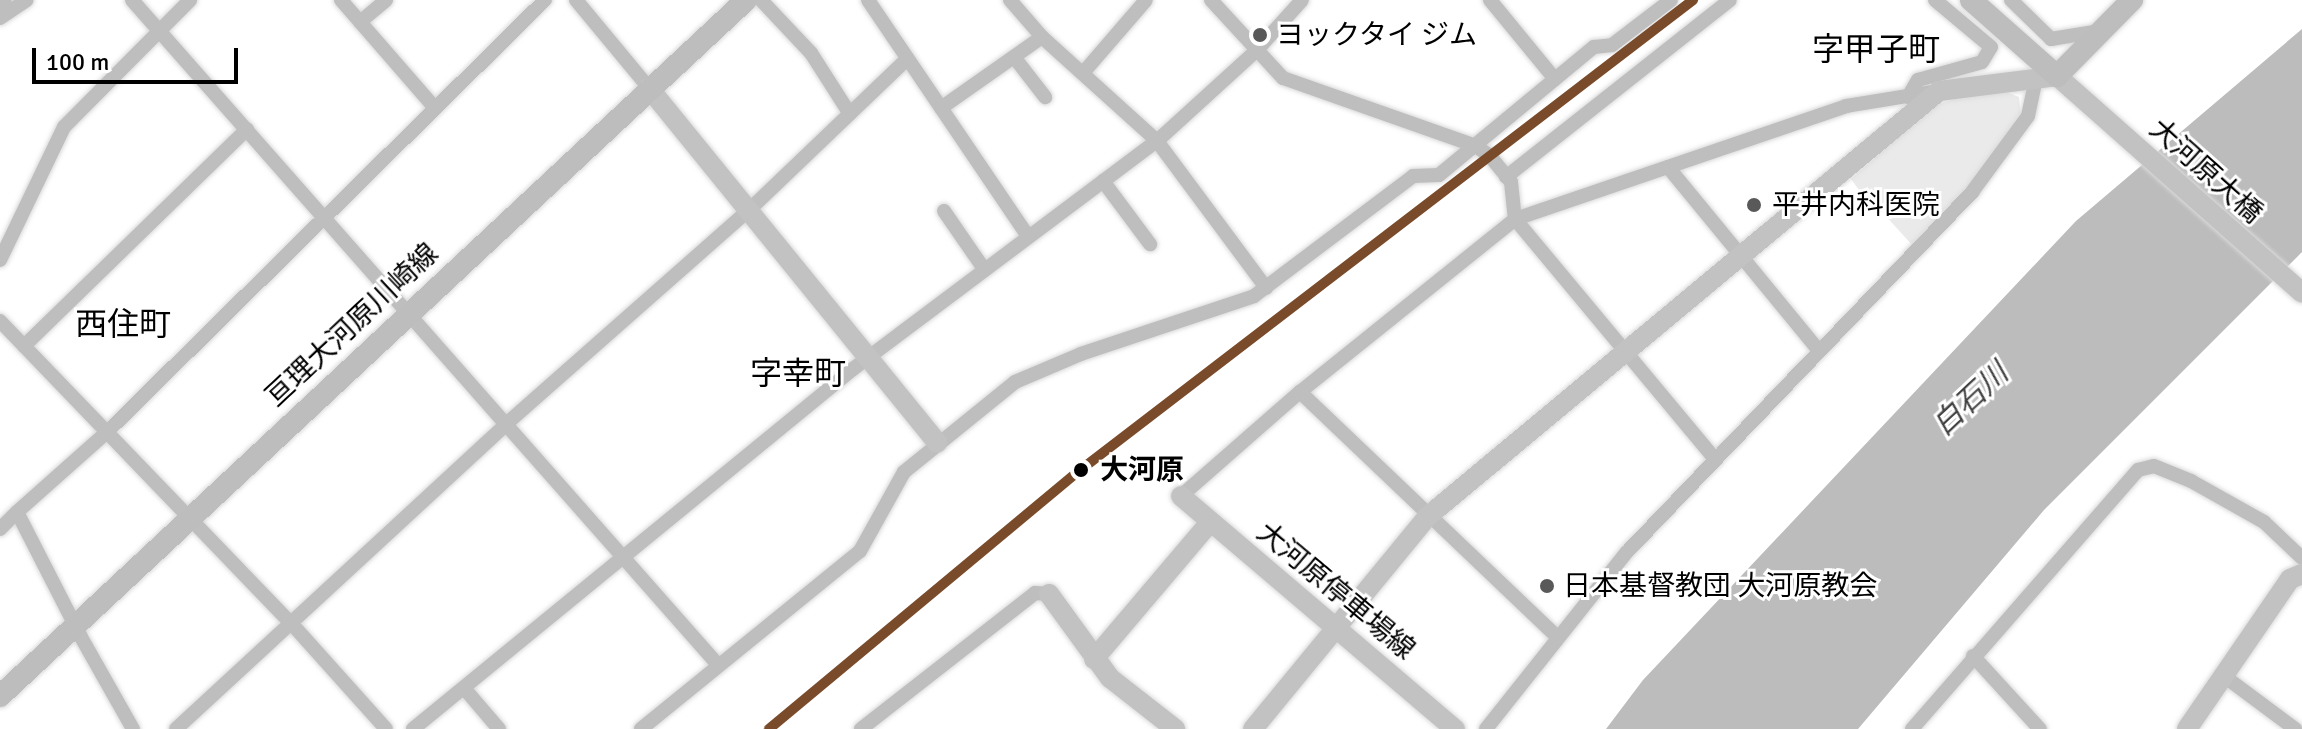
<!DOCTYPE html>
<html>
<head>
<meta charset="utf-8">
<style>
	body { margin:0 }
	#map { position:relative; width:2302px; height:729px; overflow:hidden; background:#fff; font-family:Signika,"Noto Sans JP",sans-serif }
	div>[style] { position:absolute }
	.green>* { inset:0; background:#eaeaea }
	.water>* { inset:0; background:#bcbcbc }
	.roads { filter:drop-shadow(0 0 2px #dbdbdb) drop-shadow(0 0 2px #dbdbdb) }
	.street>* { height:14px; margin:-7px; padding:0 7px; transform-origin:7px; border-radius:7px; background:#bebebe }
	.secondary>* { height:20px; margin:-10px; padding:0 10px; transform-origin:10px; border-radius:10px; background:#c2c2c2 }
	.primary>* { height:22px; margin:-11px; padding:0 11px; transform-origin:11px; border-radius:11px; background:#bdbdbd }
	.rail-1>* { height:10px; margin:-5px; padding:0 5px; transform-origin:5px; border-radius:5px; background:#7a4b2a }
	.dots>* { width:22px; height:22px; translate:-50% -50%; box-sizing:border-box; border:4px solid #fff; border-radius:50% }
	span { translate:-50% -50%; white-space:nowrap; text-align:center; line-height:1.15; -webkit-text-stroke:6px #fff; paint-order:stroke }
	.poi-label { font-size:28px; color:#000 }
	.left { translate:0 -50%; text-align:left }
	.street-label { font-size:28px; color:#000 }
	.stop-label { font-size:28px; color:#000; font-weight:700 }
	.water-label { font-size:30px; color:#414141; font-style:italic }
	.quarter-label { font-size:32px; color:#000 }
	.scale { position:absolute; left:32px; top:48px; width:206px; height:36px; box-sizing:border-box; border:4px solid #000; border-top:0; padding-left:10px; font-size:24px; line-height:28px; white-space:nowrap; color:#000; -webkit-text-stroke:6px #fff; paint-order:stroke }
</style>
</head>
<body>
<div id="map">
	<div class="green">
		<div style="clip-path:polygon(2006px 92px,2019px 97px,2021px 115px,1968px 190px,1913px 246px,1884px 214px,1881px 198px,1862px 194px,1851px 179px,1936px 105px,1962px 97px)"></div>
	</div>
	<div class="water">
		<div style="clip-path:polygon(2302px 29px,2302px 252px,2044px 510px,1858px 729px,1606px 729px,1643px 680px,2076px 221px)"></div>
	</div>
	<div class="roads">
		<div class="street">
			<div style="left:132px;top:0;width:886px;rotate:48.61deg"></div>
			<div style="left:341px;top:0;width:143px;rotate:49deg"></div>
			<div style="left:576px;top:0;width:114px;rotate:50.3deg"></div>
			<div style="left:761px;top:0;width:73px;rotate:46.7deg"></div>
			<div style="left:811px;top:53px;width:72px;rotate:57.4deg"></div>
			<div style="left:868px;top:0;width:285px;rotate:55.9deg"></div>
			<div style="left:1010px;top:0;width:49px;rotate:49.1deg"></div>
			<div style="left:1042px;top:37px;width:155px;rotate:42.1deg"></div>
			<div style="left:1157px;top:141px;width:183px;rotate:53.4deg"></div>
			<div style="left:1211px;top:0;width:106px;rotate:47.3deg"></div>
			<div style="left:1283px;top:78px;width:205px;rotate:19.4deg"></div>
			<div style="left:1476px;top:146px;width:17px;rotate:36deg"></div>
			<div style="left:1490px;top:156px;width:33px;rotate:51deg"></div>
			<div style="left:1511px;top:182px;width:37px;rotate:84deg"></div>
			<div style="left:1515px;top:219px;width:311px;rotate:50.2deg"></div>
			<div style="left:1490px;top:0;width:102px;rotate:50.6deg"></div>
			<div style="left:2011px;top:0;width:56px;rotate:44.3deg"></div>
			<div style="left:2051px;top:39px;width:50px;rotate:-9.3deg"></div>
			<div style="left:0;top:4px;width:6px;rotate:-39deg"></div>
			<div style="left:0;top:18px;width:32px;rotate:-34deg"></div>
			<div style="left:360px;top:22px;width:34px;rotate:-40deg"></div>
			<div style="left:1014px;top:57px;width:51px;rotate:52.2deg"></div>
			<div style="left:1083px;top:73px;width:96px;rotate:-49.2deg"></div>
			<div style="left:1908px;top:97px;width:20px;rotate:-60deg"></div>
			<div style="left:1918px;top:80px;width:66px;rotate:-15.7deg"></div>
			<div style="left:1982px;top:62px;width:17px;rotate:-59deg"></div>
			<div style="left:1991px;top:47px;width:73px;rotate:-140deg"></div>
			<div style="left:941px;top:108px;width:123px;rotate:-35.1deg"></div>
			<div style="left:1668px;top:167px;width:238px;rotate:50.6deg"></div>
			<div style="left:1506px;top:177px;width:285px;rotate:-38.3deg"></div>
			<div style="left:1103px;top:181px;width:79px;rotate:53.3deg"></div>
			<div style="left:944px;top:211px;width:70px;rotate:55.4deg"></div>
			<div style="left:0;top:260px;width:148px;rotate:-64.3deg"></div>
			<div style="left:64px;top:127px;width:179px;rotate:-45.2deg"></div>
			<div style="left:0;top:321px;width:419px;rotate:46.1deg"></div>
			<div style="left:291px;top:623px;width:142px;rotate:48.1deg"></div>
			<div style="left:24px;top:346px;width:311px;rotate:-44.2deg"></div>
			<div style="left:1300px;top:392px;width:355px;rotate:43.6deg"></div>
			<div style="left:1181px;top:496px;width:158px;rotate:-41.2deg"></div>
			<div style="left:1300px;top:392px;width:276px;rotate:-38.8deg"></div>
			<div style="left:1515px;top:219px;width:350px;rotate:-18.8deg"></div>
			<div style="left:1846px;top:106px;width:93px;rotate:-9.3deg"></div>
			<div style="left:0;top:529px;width:24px;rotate:-45deg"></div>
			<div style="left:1973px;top:656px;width:99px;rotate:47.5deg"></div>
			<div style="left:2224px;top:676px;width:89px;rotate:36.7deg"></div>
			<div style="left:464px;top:688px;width:54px;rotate:49.5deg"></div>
			<div style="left:133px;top:729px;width:106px;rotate:-119.5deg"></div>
			<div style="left:81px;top:637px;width:140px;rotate:-117.1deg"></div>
			<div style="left:17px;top:512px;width:120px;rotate:-41.6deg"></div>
			<div style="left:107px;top:432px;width:615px;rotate:-44.6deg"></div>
			<div style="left:176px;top:729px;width:449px;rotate:-42.7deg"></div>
			<div style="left:506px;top:424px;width:322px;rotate:-41.4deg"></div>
			<div style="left:748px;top:211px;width:220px;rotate:-43.7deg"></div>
			<div style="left:413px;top:729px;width:569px;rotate:-39.29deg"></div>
			<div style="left:853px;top:369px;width:380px;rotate:-36.9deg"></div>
			<div style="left:1157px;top:141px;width:135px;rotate:-42.3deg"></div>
			<div style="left:1257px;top:50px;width:67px;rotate:-48deg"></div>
			<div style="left:641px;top:729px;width:282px;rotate:-39.1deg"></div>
			<div style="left:860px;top:551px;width:90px;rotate:-60.9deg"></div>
			<div style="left:904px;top:472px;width:143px;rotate:-39deg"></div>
			<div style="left:1015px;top:382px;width:72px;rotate:-23deg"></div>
			<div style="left:1081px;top:354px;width:182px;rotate:-18.5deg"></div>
			<div style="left:1254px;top:296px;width:199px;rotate:-37deg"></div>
			<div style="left:1413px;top:176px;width:26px;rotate:-2deg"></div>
			<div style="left:1439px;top:175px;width:201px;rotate:-39.6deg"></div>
			<div style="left:1594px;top:47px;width:18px;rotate:-6deg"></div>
			<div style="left:1612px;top:45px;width:74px;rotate:-37.3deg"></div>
			<div style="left:861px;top:729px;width:221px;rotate:-38deg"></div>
			<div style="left:1035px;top:593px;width:14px;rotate:4deg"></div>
			<div style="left:1486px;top:729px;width:226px;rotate:-51.5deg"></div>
			<div style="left:1627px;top:552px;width:499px;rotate:-46.2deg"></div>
			<div style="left:1972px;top:192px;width:94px;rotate:-53.6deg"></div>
			<div style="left:2028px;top:116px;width:39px;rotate:-78deg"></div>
			<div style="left:1912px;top:729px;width:344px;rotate:-48.9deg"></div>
			<div style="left:2138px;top:470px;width:16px;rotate:-14deg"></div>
			<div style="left:2154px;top:466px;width:40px;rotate:22deg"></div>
			<div style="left:2191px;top:481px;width:84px;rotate:29.3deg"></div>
			<div style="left:2264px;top:522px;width:52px;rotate:43.5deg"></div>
		</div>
		<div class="secondary">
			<div style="left:649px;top:88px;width:457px;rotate:50.9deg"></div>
			<div style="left:1181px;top:496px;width:360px;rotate:40.4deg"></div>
			<div style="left:1049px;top:594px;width:104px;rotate:54deg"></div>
			<div style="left:1110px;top:678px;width:83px;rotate:38.1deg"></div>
			<div style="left:1094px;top:659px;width:180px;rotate:-49.7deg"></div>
			<div style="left:1253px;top:729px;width:274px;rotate:-50.6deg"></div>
			<div style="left:1427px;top:517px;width:666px;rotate:-39.76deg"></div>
			<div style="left:1939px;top:91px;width:119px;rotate:-7.2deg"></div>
			<div style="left:2057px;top:76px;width:327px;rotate:41.5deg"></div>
			<div style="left:2187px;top:729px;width:182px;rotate:-55.5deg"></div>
			<div style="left:2290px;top:579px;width:13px;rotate:-23deg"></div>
		</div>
		<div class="primary">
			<div style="left:1971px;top:0;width:115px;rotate:41.5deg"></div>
			<div style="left:2057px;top:76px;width:107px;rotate:-45.4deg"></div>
			<div style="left:0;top:696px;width:1020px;rotate:-43.01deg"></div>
		</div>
	</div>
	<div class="rail-1">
		<div style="left:769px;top:729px;width:403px;rotate:-39.8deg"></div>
		<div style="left:1079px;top:471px;width:774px;rotate:-37.49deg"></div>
	</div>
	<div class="dots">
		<div style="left:1260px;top:35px;background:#595959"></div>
		<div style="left:1754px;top:205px;background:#595959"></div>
		<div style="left:1081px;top:470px;background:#000"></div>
		<div style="left:1547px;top:586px;background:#595959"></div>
	</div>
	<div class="poi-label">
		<span class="left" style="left:1276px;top:35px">ヨックタイ ジム</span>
		<span class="left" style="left:1772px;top:205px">平井内科医院</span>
		<span class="left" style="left:1563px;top:586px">日本基督教団 大河原教会</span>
	</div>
	<div class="street-label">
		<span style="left:2206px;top:171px;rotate:42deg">大河原大橋</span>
		<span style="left:352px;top:325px;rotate:-43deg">亘理大河原川崎線</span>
		<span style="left:1336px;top:591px;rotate:40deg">大河原停車場線</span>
	</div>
	<div class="stop-label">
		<span class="left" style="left:1100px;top:470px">大河原</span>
	</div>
	<div class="water-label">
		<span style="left:1971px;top:400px;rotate:-43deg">白石川</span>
	</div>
	<div class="quarter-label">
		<span style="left:1876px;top:50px">字甲子町</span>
		<span style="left:123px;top:325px">西住町</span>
		<span style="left:798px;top:374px">字幸町</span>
	</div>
	<div class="scale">100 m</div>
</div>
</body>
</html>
